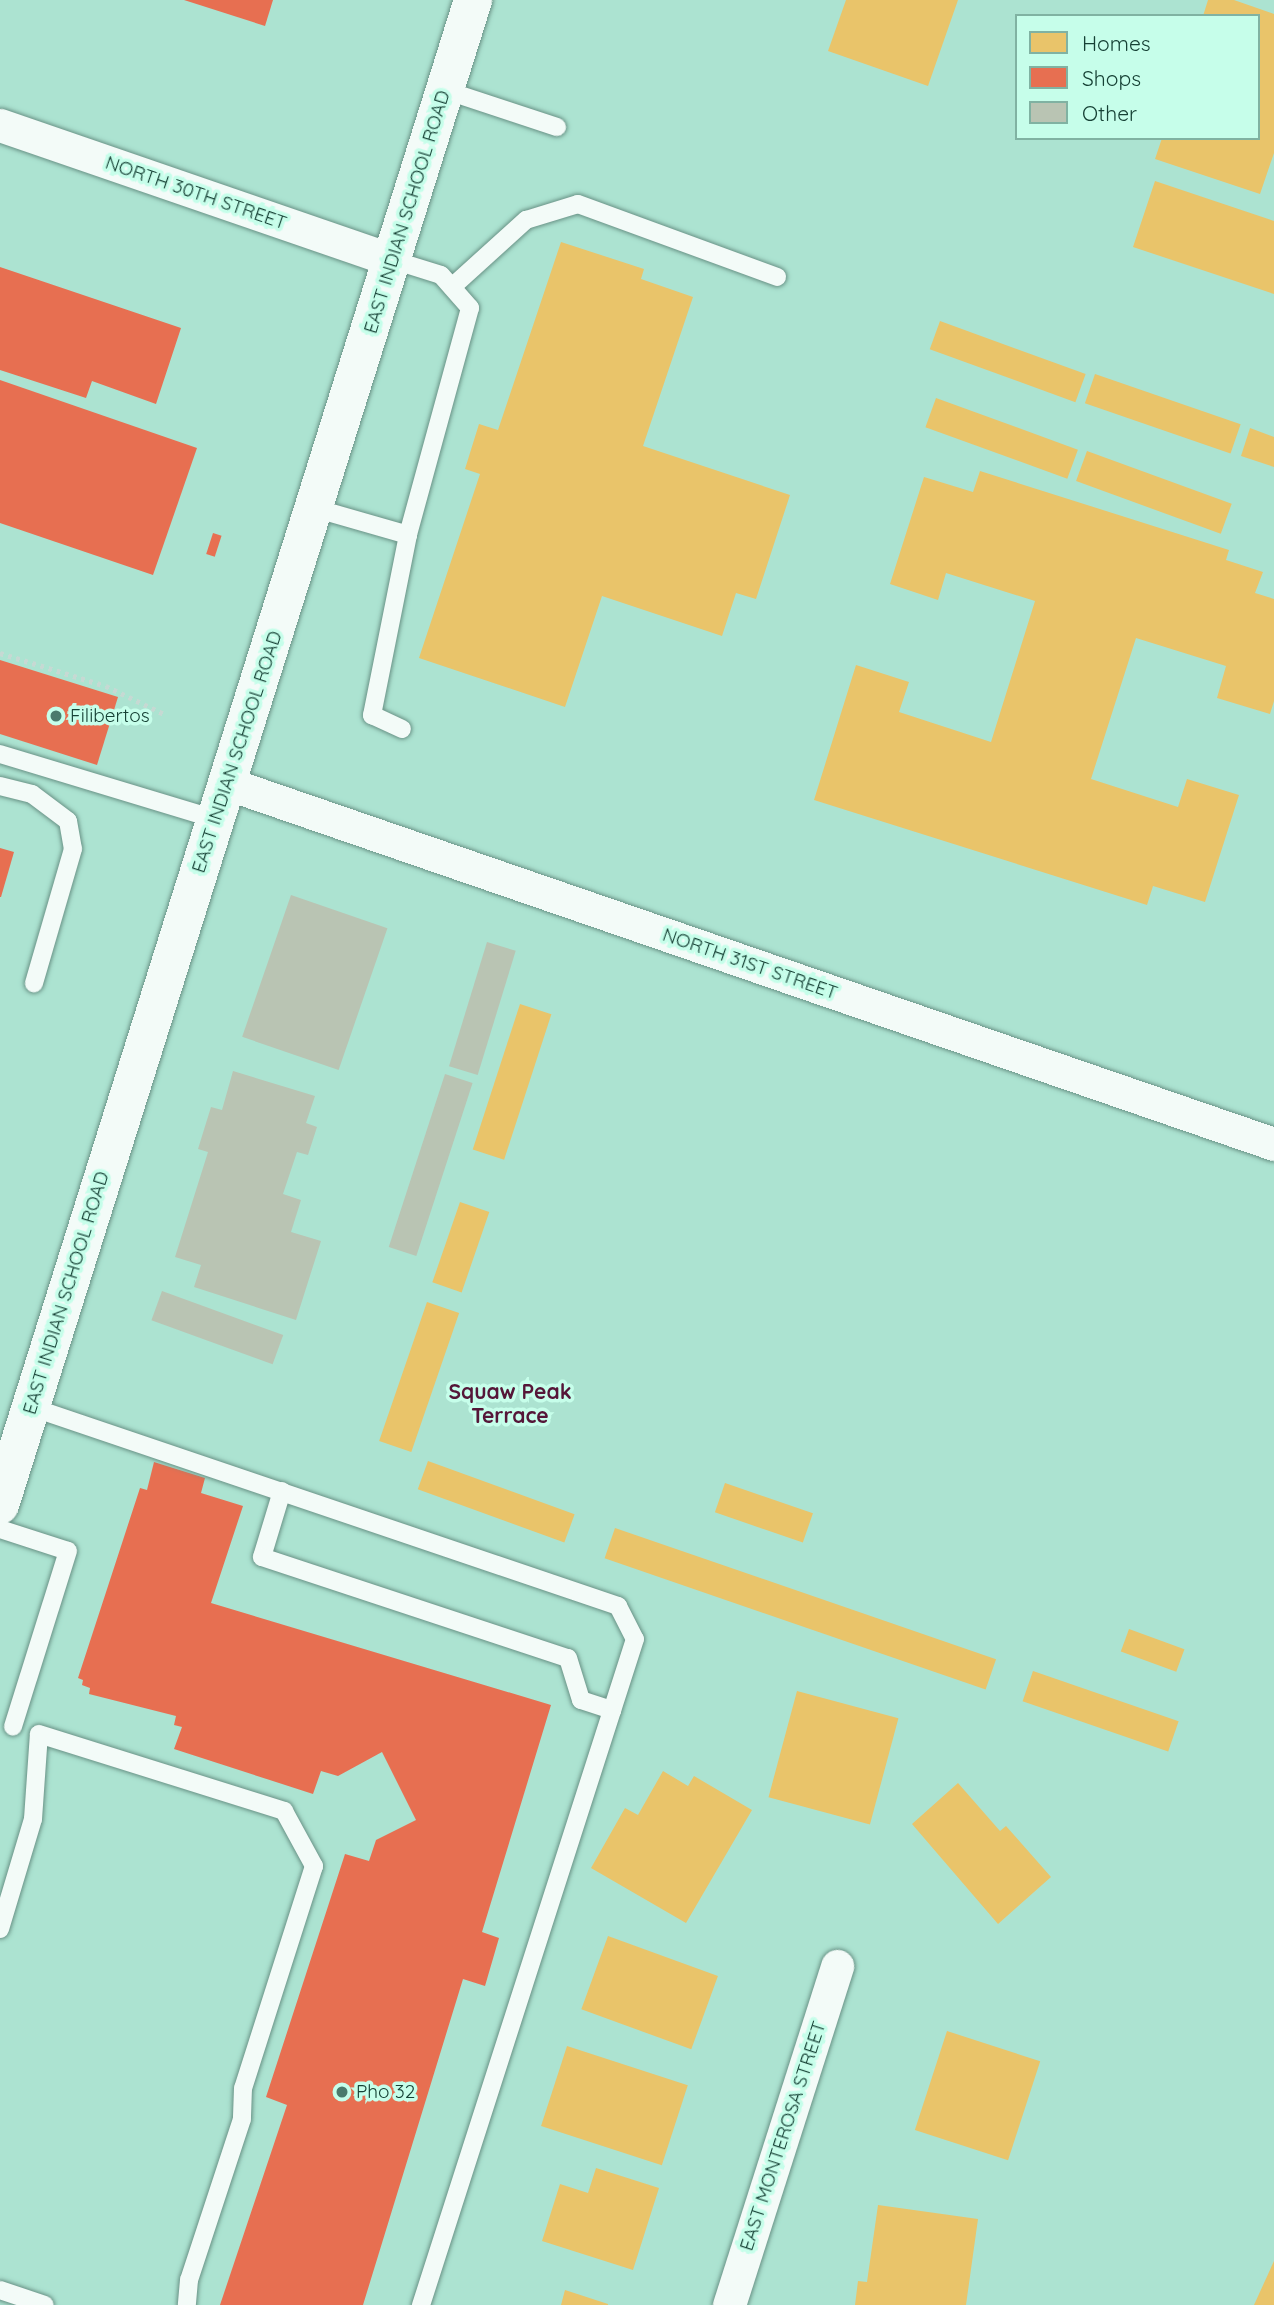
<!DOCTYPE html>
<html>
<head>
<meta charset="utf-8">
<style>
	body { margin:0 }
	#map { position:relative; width:1274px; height:2305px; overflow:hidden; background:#ace3d1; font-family:Quicksand,sans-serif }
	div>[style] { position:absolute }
	.homes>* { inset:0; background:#e9c46a; transform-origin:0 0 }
	.shops>* { inset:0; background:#e76f51; transform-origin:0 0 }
	.building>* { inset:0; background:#b9c4b3; transform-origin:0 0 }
	.path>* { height:4.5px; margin-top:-2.25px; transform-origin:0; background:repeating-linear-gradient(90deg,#c6d9d3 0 3.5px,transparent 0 8.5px) }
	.roads { filter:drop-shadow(0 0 2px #699286) drop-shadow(0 0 2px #699286) }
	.service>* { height:18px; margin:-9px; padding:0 9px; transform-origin:9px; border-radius:9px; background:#f3fbf8 }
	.minor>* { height:33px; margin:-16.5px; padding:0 16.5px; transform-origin:16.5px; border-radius:16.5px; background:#f3fbf8 }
	.secondary>* { height:38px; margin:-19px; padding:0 19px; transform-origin:19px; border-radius:19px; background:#f3fbf8 }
	.dots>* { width:19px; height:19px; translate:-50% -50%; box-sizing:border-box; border:4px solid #c6feea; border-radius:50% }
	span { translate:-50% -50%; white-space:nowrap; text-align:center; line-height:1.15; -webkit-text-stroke:7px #c6feea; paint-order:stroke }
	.street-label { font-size:19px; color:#164135 }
	.poi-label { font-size:19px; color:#164135 }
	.left { translate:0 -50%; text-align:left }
	.neighbourhood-label { font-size:21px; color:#551638; font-weight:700 }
	.legend { position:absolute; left:1015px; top:14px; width:245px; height:126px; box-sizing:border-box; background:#c6feea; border:2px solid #80b2a2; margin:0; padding:9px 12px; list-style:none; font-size:21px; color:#164135 }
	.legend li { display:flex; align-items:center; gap:14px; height:35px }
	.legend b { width:35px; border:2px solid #80b2a2 }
</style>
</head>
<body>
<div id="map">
	<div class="homes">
		<div style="clip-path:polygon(846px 0,958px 0,928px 86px,828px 51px)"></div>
		<div style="clip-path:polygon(1208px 0,1234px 0,1274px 14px,1274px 153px,1260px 194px,1155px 159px,1162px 138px,1258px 138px,1258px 16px,1203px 16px)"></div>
		<div style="clip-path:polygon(1155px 181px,1274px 221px,1274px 294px,1133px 247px)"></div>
		<div style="clip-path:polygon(561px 242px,644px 269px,641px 279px,693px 297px,643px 446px,790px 495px,756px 599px,736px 593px,722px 636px,602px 596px,565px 707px,419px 658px,480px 474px,465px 469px,479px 424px,498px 430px)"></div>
		<div style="left:940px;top:321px;width:155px;height:30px;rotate:20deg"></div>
		<div style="left:1095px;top:374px;width:154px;height:31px;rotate:19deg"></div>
		<div style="left:936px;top:398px;width:151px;height:31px;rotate:20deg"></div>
		<div style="clip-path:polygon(1250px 428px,1274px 437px,1274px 467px,1241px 456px)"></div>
		<div style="left:1087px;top:451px;width:154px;height:32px;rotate:20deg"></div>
		<div style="clip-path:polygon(980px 471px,1229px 550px,1226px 560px,1263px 572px,1255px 593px,1274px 599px,1274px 701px,1270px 714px,1217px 698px,1226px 666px,1136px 638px,1091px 779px,1178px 807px,1187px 779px,1239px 795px,1205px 902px,1153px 886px,1147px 905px,814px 800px,856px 665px,909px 682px,899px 712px,991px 742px,1035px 601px,946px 573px,938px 600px,890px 584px,924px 477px,973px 492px)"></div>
		<div style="left:520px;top:1004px;width:33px;height:153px;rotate:18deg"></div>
		<div style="left:460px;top:1202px;width:31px;height:85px;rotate:19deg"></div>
		<div style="left:427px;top:1302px;width:34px;height:147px;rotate:19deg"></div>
		<div style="left:428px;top:1461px;width:156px;height:30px;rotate:20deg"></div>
		<div style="left:725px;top:1483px;width:93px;height:31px;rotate:19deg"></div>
		<div style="left:615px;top:1528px;width:403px;height:32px;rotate:19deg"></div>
		<div style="left:1129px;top:1629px;width:59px;height:24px;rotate:20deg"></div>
		<div style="left:1033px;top:1671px;width:154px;height:32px;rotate:19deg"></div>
		<div style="left:797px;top:1691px;width:105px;height:110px;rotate:15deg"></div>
		<div style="clip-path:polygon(663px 1771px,688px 1786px,694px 1776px,752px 1810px,686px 1923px,591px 1868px,625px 1808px,638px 1815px)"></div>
		<div style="clip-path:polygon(958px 1783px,1000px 1831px,1006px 1826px,1051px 1877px,998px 1924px,912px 1824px)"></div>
		<div style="left:608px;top:1936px;width:117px;height:78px;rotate:20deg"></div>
		<div style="left:947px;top:2031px;width:98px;height:104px;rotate:18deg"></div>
		<div style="left:567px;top:2046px;width:127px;height:84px;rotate:18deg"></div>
		<div style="clip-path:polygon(596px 2168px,659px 2188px,633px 2270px,542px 2241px,560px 2184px,588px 2193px)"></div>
		<div style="clip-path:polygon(878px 2205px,978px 2219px,966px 2305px,855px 2305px,858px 2281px,867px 2282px)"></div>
		<div style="clip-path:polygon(1274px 2261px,1274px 2305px,1254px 2305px)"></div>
		<div style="clip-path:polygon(565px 2290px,608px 2304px,608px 2305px,561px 2305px)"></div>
	</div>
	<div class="shops">
		<div style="clip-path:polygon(184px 0,273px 0,265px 26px)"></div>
		<div style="clip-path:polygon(0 267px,181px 328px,156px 404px,92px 381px,86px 398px,0 370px)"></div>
		<div style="clip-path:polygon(0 380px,197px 448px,153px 575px,0 523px)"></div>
		<div style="left:213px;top:533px;width:9px;height:22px;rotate:18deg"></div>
		<div style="clip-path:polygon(0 660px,118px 697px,97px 765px,0 734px)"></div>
		<div style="clip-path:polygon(0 848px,14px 852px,1px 897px,0 897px)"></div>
		<div style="clip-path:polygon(154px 1462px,205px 1478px,201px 1493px,243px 1506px,211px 1603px,551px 1705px,482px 1932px,499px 1938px,485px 1986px,463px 1979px,363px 2305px,220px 2305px,287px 2105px,266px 2097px,345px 1854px,369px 1861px,376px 1840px,416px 1820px,382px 1752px,338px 1776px,321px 1771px,313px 1794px,174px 1749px,182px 1727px,174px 1725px,176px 1716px,89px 1694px,90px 1688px,82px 1685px,83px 1680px,78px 1678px,140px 1488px,147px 1490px)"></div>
	</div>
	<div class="building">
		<div style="left:291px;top:895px;width:102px;height:150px;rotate:19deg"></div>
		<div style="left:487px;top:942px;width:30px;height:130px;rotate:17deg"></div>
		<div style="clip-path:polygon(233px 1071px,315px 1096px,306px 1123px,317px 1127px,308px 1155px,297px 1152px,283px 1194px,301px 1200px,291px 1232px,321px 1241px,296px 1320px,194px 1287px,201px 1265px,175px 1257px,208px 1152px,198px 1149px,211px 1107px,222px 1110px)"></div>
		<div style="left:445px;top:1074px;width:29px;height:182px;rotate:18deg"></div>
		<div style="left:162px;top:1291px;width:129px;height:31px;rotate:20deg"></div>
	</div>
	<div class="path">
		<div style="left:0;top:653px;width:111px;rotate:17.3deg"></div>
		<div style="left:106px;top:686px;width:64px;rotate:25.8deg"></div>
	</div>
	<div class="roads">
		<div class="service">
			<div style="left:445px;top:90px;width:118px;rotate:18.3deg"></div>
			<div style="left:393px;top:260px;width:50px;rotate:17.4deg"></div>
			<div style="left:441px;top:275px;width:44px;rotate:48.7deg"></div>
			<div style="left:470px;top:308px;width:235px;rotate:105.3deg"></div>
			<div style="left:452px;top:287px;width:100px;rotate:-42.2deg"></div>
			<div style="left:526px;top:220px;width:54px;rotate:-17.1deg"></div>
			<div style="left:578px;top:204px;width:212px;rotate:20.1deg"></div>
			<div style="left:314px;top:508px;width:98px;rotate:16deg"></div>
			<div style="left:408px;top:535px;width:184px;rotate:101.3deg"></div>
			<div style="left:372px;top:715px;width:33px;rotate:25deg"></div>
			<div style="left:0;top:754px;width:225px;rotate:16.8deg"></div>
			<div style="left:0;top:786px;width:33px;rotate:14deg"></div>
			<div style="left:32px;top:794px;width:45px;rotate:36.9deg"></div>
			<div style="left:68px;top:821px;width:28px;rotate:80deg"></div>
			<div style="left:73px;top:849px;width:140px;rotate:106.2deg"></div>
			<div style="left:31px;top:1407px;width:620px;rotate:18.73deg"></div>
			<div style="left:618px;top:1606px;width:37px;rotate:63deg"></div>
			<div style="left:635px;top:1639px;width:700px;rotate:107.81deg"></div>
			<div style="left:282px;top:1491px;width:69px;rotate:106.9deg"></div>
			<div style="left:262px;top:1557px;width:322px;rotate:18.3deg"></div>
			<div style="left:568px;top:1658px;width:44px;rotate:72.8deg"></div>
			<div style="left:581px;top:1700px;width:33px;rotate:18deg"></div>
			<div style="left:0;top:1529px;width:71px;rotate:17.9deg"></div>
			<div style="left:68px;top:1551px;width:184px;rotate:107.4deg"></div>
			<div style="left:0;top:1929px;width:115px;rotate:-73.3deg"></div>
			<div style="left:33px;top:1819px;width:85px;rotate:-86deg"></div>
			<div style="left:39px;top:1734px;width:257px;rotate:17.4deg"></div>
			<div style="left:284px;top:1811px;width:63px;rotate:61.4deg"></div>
			<div style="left:314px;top:1866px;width:233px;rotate:107.7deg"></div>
			<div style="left:243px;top:2088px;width:31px;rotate:92deg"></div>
			<div style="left:242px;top:2119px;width:169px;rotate:108.2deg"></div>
			<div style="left:189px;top:2280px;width:25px;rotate:95deg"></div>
			<div style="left:0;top:2290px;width:47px;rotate:18.4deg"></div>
		</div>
		<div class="minor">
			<div style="left:0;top:125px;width:416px;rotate:19deg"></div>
			<div style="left:226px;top:783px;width:1108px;rotate:19.01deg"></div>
			<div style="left:729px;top:2305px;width:356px;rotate:-72.3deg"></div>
		</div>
		<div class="secondary">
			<div style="left:0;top:1505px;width:1578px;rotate:-72.55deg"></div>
		</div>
	</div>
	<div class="dots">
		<div style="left:56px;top:716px;background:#4a7a6c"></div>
		<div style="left:342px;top:2092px;background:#4a7a6c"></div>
	</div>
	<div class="street-label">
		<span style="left:196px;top:193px;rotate:19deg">NORTH 30TH STREET</span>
		<span style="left:407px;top:212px;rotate:-73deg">EAST INDIAN SCHOOL ROAD</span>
		<span style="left:237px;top:752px;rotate:-72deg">EAST INDIAN SCHOOL ROAD</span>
		<span style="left:750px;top:964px;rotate:19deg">NORTH 31ST STREET</span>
		<span style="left:66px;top:1293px;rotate:-73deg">EAST INDIAN SCHOOL ROAD</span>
		<span style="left:783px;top:2136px;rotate:-72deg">EAST MONTEROSA STREET</span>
	</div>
	<div class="poi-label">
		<span class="left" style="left:70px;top:716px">Filibertos</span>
		<span class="left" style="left:356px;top:2092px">Pho 32</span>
	</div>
	<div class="neighbourhood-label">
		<span style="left:510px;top:1403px">Squaw Peak<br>Terrace</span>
	</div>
	<ul class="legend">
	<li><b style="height:19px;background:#e9c46a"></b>Homes</li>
	<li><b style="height:19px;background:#e76f51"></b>Shops</li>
	<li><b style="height:19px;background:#b9c4b3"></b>Other</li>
	</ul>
</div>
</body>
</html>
